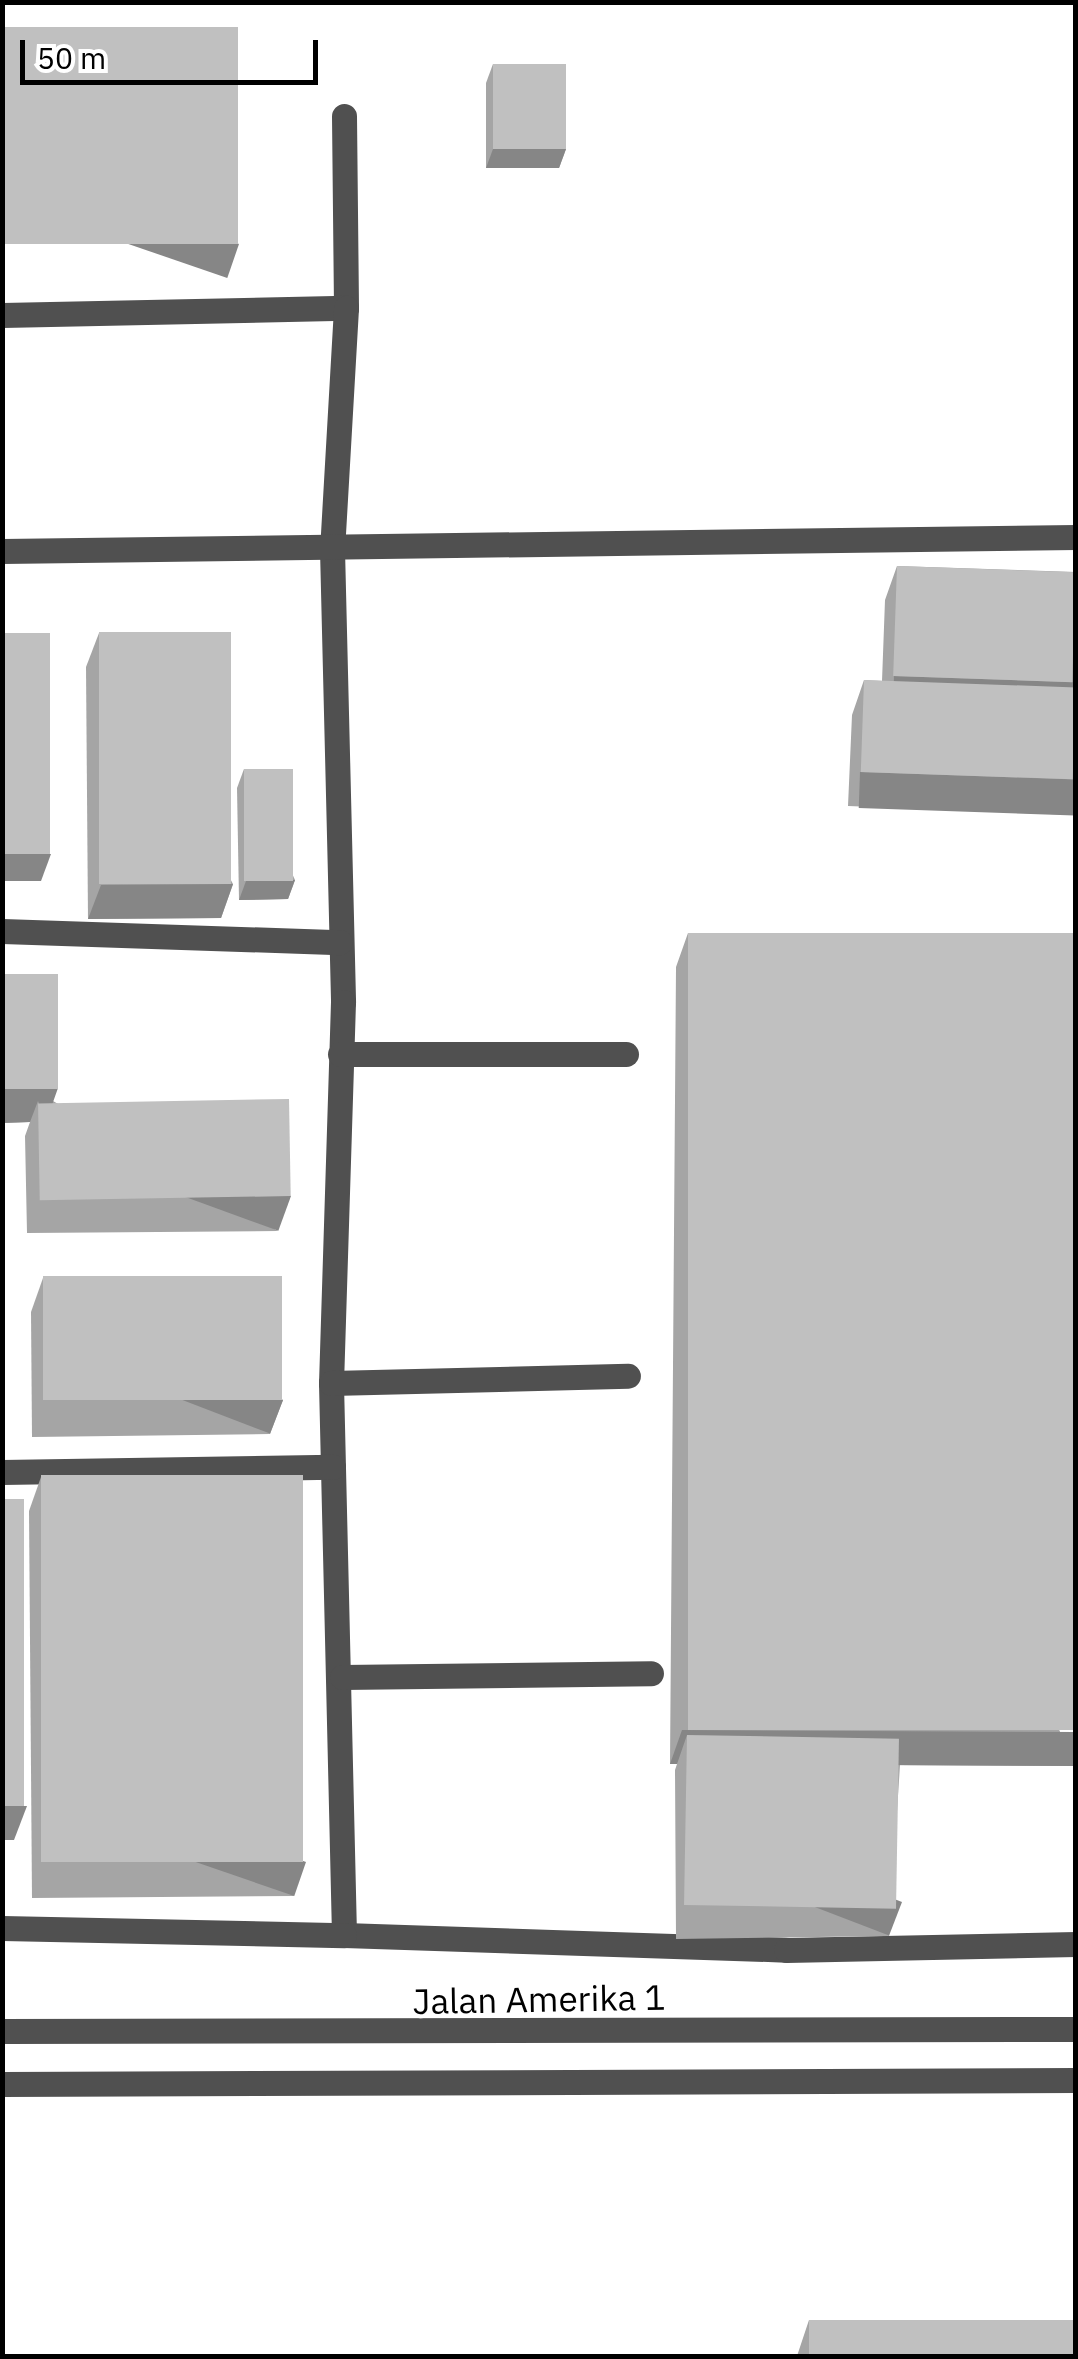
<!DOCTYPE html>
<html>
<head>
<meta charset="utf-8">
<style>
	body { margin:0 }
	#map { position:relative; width:1078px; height:2359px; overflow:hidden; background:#fff; font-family:"IBM Plex Sans",sans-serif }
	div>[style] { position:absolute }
	.minor>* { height:25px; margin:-12.5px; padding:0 12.5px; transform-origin:12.5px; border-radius:12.5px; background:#505050 }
	.wall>* { inset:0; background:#a5a5a5 }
	.shaded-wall>* { inset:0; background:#868686; transform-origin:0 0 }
	.building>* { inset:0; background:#c0c0c0; transform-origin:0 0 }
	span { translate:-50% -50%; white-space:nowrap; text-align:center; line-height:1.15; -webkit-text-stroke:8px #fff; paint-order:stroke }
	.street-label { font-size:35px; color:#000 }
	.frame { position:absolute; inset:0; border:5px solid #000; pointer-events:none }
	.scale { position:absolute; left:20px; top:40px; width:298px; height:45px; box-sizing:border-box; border:5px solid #000; border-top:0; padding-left:12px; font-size:30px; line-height:35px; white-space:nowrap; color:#000; -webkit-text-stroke:8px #fff; paint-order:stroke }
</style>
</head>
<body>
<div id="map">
	<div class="minor">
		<div style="left:344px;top:116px;width:192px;rotate:89.4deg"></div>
		<div style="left:2px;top:315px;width:344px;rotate:-1.2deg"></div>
		<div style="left:346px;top:308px;width:241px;rotate:93.3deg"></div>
		<div style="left:332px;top:549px;width:453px;rotate:88.6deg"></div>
		<div style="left:343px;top:1002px;width:381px;rotate:91.8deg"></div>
		<div style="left:331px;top:1383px;width:552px;rotate:88.65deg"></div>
		<div style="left:344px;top:1935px;width:442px;rotate:1.9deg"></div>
		<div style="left:786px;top:1950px;width:290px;rotate:-1.2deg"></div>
		<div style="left:2px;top:551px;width:1074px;rotate:-0.75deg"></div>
		<div style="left:2px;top:931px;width:338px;rotate:1.9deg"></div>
		<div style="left:340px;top:1054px;width:286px"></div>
		<div style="left:331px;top:1383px;width:297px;rotate:-1.4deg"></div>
		<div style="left:2px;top:1472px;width:331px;rotate:-0.9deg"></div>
		<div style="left:342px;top:1677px;width:309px;rotate:-0.7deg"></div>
		<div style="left:2px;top:1928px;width:342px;rotate:1.2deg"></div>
		<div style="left:2px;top:2031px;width:1074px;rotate:-0.11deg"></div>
		<div style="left:2px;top:2084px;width:1074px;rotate:-0.21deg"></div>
	</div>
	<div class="wall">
		<div style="clip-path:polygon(493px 64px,566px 149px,559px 168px,486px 168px,486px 83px)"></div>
		<div style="clip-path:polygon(897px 566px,1076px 572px,1076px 815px,848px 806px,852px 715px,864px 680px,882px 681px,885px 600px)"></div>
		<div style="clip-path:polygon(99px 633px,233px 884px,221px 918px,88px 919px,86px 667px)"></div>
		<div style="clip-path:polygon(244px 769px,295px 880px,288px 899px,239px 900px,237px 788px)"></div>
		<div style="clip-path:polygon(688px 933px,1076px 1766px,900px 1765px,889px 1936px,676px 1939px,675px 1770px,677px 1764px,670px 1764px,676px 967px)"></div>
		<div style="clip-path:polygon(2px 974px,53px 1101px,278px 1231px,27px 1233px,25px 1136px,30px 1122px,2px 1123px)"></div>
		<div style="clip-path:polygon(43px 1278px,283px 1400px,270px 1434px,32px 1437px,31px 1312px)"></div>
		<div style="clip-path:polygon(41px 1477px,294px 1896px,32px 1898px,29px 1511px)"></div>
		<div style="clip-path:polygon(809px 2320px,1076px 2356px,797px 2356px)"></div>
	</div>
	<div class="shaded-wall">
		<div style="clip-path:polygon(493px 149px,566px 149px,559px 168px,486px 168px)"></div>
		<div style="left:239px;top:244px;width:36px;height:237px;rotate:109deg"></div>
		<div style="left:894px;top:676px;width:182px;height:36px;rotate:2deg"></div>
		<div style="left:860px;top:772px;width:216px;height:36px;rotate:2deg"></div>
		<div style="clip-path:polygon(2px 854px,51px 854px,41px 881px,2px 881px)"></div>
		<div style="clip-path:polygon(295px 880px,288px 899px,239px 900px,246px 881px)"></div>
		<div style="clip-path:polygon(233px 884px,221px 918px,88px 919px,101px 885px)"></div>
		<div style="clip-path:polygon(58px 1088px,46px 1122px,38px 1101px,30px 1122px,2px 1123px,2px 1089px)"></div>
		<div style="left:291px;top:1196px;width:37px;height:252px;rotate:110deg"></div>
		<div style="left:283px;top:1400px;width:36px;height:239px;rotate:111deg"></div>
		<div style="clip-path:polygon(682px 1730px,1076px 1732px,1076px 1766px,687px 1764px,687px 1735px,677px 1764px,670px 1764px)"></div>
		<div style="clip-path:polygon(2px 1806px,27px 1806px,14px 1840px,2px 1840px)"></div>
		<div style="left:306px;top:1862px;width:36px;height:262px;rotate:109deg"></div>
		<div style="left:902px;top:1902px;width:36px;height:214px;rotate:111deg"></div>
	</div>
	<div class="building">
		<div style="left:238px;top:27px;width:217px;height:236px;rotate:90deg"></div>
		<div style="left:493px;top:64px;width:73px;height:85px"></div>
		<div style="left:897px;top:566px;width:179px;height:110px;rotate:2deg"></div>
		<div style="left:231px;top:632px;width:252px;height:132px;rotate:90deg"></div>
		<div style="left:2px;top:633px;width:48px;height:221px"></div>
		<div style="left:864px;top:680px;width:212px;height:92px;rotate:2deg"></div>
		<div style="left:244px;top:769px;width:49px;height:112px"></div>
		<div style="left:688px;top:933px;width:388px;height:797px"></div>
		<div style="left:2px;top:974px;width:56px;height:115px"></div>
		<div style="left:289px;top:1099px;width:97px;height:251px;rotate:89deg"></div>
		<div style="left:282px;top:1276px;width:124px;height:239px;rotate:90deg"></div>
		<div style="left:303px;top:1475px;width:387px;height:262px;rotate:90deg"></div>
		<div style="left:2px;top:1499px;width:22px;height:307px"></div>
		<div style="left:687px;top:1735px;width:212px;height:170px;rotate:1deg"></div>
		<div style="left:809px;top:2320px;width:267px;height:36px"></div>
	</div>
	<div class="street-label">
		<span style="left:539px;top:1999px;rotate:-1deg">Jalan Amerika 1</span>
	</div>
	<div class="frame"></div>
	<div class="scale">50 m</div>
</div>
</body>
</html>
